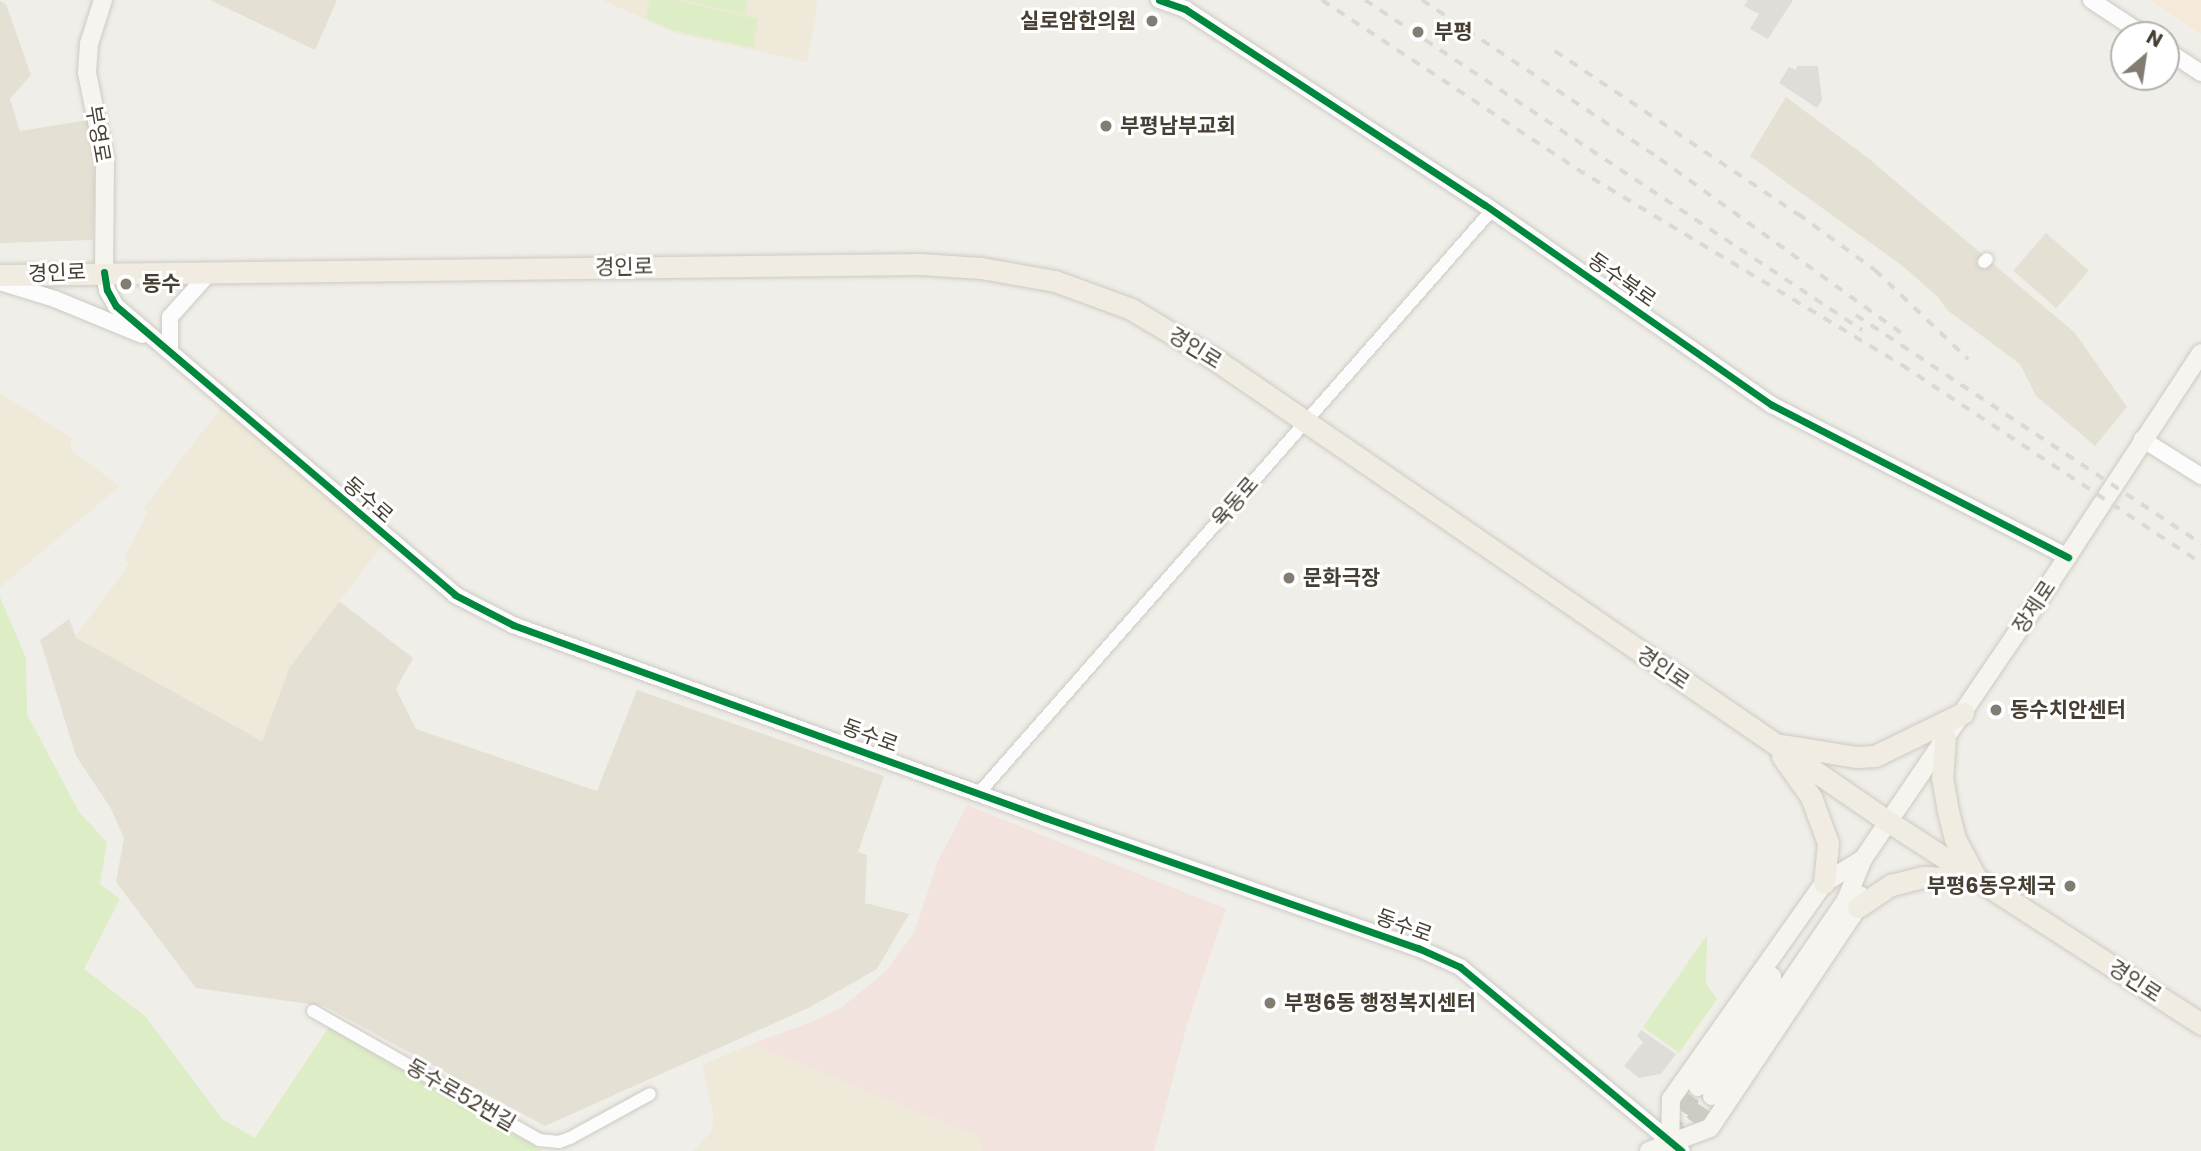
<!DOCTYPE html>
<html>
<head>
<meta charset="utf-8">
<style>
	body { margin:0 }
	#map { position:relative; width:2201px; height:1151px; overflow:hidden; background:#f0eee8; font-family:Poppins,"Noto Sans KR",sans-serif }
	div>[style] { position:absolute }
	.residential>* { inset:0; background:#e5e0d4; transform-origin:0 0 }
	.commercial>* { inset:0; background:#f5ead9 }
	.education>* { inset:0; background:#efe9d9 }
	.medical>* { inset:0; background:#f3e3de }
	.green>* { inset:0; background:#ddedc5 }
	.parking>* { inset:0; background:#dfddd8 }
	.secondary-tunnel>* { height:18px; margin-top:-9px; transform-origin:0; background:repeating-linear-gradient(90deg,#cecbc4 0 18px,transparent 0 27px) }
	.roads { filter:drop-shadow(0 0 2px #cccac4) drop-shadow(0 0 2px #cccac4) }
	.minor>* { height:12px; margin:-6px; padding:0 6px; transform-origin:6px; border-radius:6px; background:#fdfcfc }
	.tertiary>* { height:16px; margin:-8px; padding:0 8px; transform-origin:8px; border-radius:8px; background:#fdfcfc }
	.secondary>* { height:18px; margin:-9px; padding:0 9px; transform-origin:9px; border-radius:9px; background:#f6f4ee }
	.primary>* { height:21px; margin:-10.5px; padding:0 10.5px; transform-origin:10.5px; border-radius:10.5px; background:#f1ece2 }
	.rail>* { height:3.5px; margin-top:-1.75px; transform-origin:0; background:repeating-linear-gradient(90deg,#d9d9d8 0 9px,transparent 0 18px) }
	.cycleway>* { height:7px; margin:-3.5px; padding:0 3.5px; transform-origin:3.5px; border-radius:3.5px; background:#00873e }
	.dots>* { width:19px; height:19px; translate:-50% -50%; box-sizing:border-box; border:4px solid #fff; border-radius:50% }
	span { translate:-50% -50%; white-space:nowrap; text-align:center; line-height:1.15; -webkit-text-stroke:6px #fff; paint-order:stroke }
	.poi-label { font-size:21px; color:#473f33; font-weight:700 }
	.right { translate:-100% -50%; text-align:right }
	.left { translate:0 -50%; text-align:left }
	.street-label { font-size:21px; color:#473f33 }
	.north { position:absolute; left:2110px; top:21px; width:70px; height:70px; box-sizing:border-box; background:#fff; border:2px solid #b5b2ad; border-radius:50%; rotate:29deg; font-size:19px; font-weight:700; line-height:28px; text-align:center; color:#473f33 }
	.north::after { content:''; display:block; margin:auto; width:24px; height:32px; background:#827c72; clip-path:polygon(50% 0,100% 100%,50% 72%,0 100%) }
</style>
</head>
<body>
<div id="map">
	<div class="residential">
		<div style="clip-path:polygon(210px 0,337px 0,315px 50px)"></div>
		<div style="clip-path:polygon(0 1px,6px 4px,31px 75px,10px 99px,20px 131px,88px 120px,95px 177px,93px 240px,0 243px)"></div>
		<div style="clip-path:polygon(1786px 97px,1868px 158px,2075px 333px,2127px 407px,2095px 446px,2036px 396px,2020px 364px,1947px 310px,1939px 298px,1904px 267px,1750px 156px)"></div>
		<div style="left:2046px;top:233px;width:57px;height:50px;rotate:41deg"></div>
		<div style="clip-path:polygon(339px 601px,413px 658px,396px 689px,416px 729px,597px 791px,637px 690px,884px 776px,858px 852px,867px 855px,865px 903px,909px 914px,877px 969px,808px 1008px,545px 1126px,324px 1006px,196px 988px,116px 882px,124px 838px,110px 807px,76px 756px,40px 640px,69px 619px,76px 637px,262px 741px,289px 668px)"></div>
	</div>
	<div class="commercial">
		<div style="clip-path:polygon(2150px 0,2201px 0,2201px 34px)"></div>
	</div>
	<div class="education">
		<div style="clip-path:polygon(603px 0,816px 0,817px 8px,807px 62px,675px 33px)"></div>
		<div style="clip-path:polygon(0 393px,71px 438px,71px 451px,120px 486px,0 587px)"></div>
		<div style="clip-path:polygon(226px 401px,386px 540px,289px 668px,262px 741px,75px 637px,129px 565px,124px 558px,147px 513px,144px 508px)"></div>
		<div style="clip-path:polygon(751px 1044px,983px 1138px,981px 1151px,693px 1151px,711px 1132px,714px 1116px,702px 1065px)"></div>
	</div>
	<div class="medical">
		<div style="clip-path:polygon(967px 805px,1226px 909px,1188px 1021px,1154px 1151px,981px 1151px,982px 1138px,751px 1044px,809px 1023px,842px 1007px,885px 972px,914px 933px,938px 861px)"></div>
	</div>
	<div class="green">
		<div style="clip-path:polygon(650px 0,675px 0,758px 19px,753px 48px,673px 30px,646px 18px)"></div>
		<div style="clip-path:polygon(684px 0,747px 0,745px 15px)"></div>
		<div style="clip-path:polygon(0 597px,26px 658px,27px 714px,79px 812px,107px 842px,100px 884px,120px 899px,84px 969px,146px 1017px,222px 1119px,255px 1138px,329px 1027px,543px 1151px,0 1151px)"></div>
		<div style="clip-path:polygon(1707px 935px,1706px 983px,1717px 999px,1679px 1053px,1643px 1027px)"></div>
	</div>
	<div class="parking">
		<div style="clip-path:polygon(1748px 0,1793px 0,1768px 39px,1750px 29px,1759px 14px,1744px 6px)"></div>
		<div style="clip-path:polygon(1797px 66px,1818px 66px,1822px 100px,1817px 108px,1779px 83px,1789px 67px,1796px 70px)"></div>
		<div style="clip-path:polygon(1641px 1030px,1676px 1054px,1661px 1074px,1639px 1078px,1624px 1066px,1643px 1042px,1637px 1036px)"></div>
	</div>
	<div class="secondary-tunnel">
		<div style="left:1666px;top:1133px;width:56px;rotate:-55.2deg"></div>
		<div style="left:1679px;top:1145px;width:59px;rotate:-56deg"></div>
	</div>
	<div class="roads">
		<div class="minor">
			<div style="left:1984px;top:262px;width:4px;rotate:-45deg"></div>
			<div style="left:978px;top:794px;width:778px;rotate:-48.65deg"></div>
			<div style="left:313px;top:1011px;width:260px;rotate:29.7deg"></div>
			<div style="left:539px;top:1140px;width:20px;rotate:6deg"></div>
			<div style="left:559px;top:1142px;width:12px;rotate:-20deg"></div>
			<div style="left:570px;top:1138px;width:91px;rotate:-28.8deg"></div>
		</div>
		<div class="tertiary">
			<div style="left:1159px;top:0;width:28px;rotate:19deg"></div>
			<div style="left:1185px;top:9px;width:358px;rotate:33.2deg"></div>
			<div style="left:1485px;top:205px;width:350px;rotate:34.9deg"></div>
			<div style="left:1772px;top:405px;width:333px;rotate:27.2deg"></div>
			<div style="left:2091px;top:0;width:64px;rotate:33.4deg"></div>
			<div style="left:2166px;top:50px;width:42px;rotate:33.3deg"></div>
			<div style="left:104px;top:272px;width:18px;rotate:81deg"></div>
			<div style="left:107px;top:290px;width:18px;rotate:61deg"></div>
			<div style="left:116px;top:306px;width:445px;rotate:40.4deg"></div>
			<div style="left:455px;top:595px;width:65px;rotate:27.3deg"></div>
			<div style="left:513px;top:625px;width:567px;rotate:19.91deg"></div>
			<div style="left:1046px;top:818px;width:394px;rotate:19.3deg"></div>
			<div style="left:1418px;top:948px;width:46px;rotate:24.3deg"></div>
			<div style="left:1460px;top:967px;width:288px;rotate:39.7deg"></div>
			<div style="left:0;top:282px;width:58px;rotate:17.2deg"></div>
			<div style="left:55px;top:299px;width:94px;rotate:22.5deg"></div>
			<div style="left:170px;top:352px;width:35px;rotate:-90deg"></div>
			<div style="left:170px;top:317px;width:62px;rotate:-48.3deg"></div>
			<div style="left:2142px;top:439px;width:70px;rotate:32.1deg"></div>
		</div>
		<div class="secondary">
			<div style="left:103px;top:0;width:46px;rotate:107.7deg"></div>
			<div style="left:89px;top:44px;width:29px;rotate:94deg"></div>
			<div style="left:87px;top:73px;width:90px;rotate:78.4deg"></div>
			<div style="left:105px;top:161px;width:111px;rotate:90.5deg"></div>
			<div style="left:1698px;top:1087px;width:133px;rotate:-56.1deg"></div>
			<div style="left:1712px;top:1096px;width:237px;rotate:-55.6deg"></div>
			<div style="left:1846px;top:900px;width:44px;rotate:-67.5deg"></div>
			<div style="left:1863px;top:859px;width:292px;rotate:-55.8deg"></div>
			<div style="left:2027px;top:618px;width:317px;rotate:-56.7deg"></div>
			<div style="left:1649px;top:1151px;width:65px;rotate:-20.7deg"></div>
			<div style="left:1710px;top:1128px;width:266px;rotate:-56.2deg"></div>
			<div style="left:1858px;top:907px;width:12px;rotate:-81deg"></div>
			<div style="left:1670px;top:1151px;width:52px;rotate:-88.9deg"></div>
			<div style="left:1671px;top:1099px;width:265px;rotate:-54.7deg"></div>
			<div style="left:1824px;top:883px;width:46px;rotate:-31.6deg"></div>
		</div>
		<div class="primary">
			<div style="left:0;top:275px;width:920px;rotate:-0.69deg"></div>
			<div style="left:920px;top:264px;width:61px;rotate:3.8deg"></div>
			<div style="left:981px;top:268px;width:75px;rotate:10deg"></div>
			<div style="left:1055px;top:281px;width:81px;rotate:20.2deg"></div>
			<div style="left:1131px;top:309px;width:96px;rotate:30.9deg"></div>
			<div style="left:1213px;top:358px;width:820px;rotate:34.47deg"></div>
			<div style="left:1889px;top:822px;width:372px;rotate:32.9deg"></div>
			<div style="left:1945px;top:738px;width:39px;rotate:94deg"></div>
			<div style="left:1942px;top:777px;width:35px;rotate:80deg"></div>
			<div style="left:1948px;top:811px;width:29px;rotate:76deg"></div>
			<div style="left:1955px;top:839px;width:44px;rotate:61.7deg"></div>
			<div style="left:1782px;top:745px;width:76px;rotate:9.1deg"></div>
			<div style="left:1857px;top:757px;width:18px;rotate:-3deg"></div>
			<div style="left:1875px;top:756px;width:98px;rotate:-26deg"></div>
			<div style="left:1782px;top:756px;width:50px;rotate:54.7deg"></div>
			<div style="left:1811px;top:797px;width:49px;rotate:69.7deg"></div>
			<div style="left:1828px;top:843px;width:40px;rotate:95.7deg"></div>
			<div style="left:1858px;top:907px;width:40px;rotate:-34deg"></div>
			<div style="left:1891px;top:885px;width:34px;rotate:-14deg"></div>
			<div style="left:1924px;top:877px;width:50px;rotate:2.3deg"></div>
		</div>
	</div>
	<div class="rail">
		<div style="left:1322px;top:0;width:306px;rotate:33.5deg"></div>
		<div style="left:1577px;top:169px;width:380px;rotate:31.1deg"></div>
		<div style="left:1902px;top:365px;width:359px;rotate:33.5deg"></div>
		<div style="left:1365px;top:0;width:597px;rotate:33.58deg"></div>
		<div style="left:1422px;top:0;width:286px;rotate:33.7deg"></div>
		<div style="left:1660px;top:159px;width:297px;rotate:35.8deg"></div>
		<div style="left:1555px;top:51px;width:293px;rotate:33.9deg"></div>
		<div style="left:1798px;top:214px;width:95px;rotate:36deg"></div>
		<div style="left:1875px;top:270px;width:129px;rotate:43.7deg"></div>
		<div style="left:1856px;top:315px;width:414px;rotate:33.5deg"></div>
	</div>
	<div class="cycleway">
		<div style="left:1159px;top:0;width:28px;rotate:19deg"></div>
		<div style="left:1185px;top:9px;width:358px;rotate:33.2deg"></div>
		<div style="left:1485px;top:205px;width:350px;rotate:34.9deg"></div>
		<div style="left:1772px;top:405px;width:333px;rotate:27.2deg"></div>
		<div style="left:104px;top:272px;width:18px;rotate:81deg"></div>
		<div style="left:107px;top:290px;width:18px;rotate:61deg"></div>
		<div style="left:116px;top:306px;width:445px;rotate:40.4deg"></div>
		<div style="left:455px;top:595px;width:65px;rotate:27.3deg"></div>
		<div style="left:513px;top:625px;width:567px;rotate:19.91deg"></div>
		<div style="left:1046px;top:818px;width:394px;rotate:19.3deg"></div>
		<div style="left:1418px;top:948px;width:46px;rotate:24.3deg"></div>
		<div style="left:1460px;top:967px;width:288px;rotate:39.7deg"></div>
	</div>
	<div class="dots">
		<div style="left:1152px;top:21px;background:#827c72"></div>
		<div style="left:1418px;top:32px;background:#827c72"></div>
		<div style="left:1106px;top:126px;background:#827c72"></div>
		<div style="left:126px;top:284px;background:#827c72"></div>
		<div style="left:1289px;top:578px;background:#827c72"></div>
		<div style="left:1996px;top:710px;background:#827c72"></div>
		<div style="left:2070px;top:886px;background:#827c72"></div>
		<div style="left:1270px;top:1003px;background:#827c72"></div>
	</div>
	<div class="poi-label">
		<span class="right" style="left:1136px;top:21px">실로암한의원</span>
		<span class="left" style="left:1434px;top:32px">부평</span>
		<span class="left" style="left:1120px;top:126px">부평남부교회</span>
		<span class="left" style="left:142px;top:284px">동수</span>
		<span class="left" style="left:1303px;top:578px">문화극장</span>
		<span class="left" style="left:2010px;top:710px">동수치안센터</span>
		<span class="right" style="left:2056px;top:886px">부평6동우체국</span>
		<span class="left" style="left:1284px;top:1003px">부평6동 행정복지센터</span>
	</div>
	<div class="street-label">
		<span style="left:98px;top:134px;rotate:80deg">부영로</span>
		<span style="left:624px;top:267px;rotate:-1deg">경인로</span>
		<span style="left:57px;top:273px;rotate:-2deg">경인로</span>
		<span style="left:1622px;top:280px;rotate:35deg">동수북로</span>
		<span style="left:1195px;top:348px;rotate:32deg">경인로</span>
		<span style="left:368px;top:500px;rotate:41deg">동수로</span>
		<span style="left:1235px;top:502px;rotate:-49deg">육동로</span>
		<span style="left:2034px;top:607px;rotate:-56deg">장제로</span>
		<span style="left:1663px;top:668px;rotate:34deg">경인로</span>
		<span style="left:870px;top:736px;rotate:20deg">동수로</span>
		<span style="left:1404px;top:926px;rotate:20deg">동수로</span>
		<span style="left:2135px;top:981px;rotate:33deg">경인로</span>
		<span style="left:461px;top:1095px;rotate:30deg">동수로52번길</span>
	</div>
	<div class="north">N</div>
</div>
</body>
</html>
